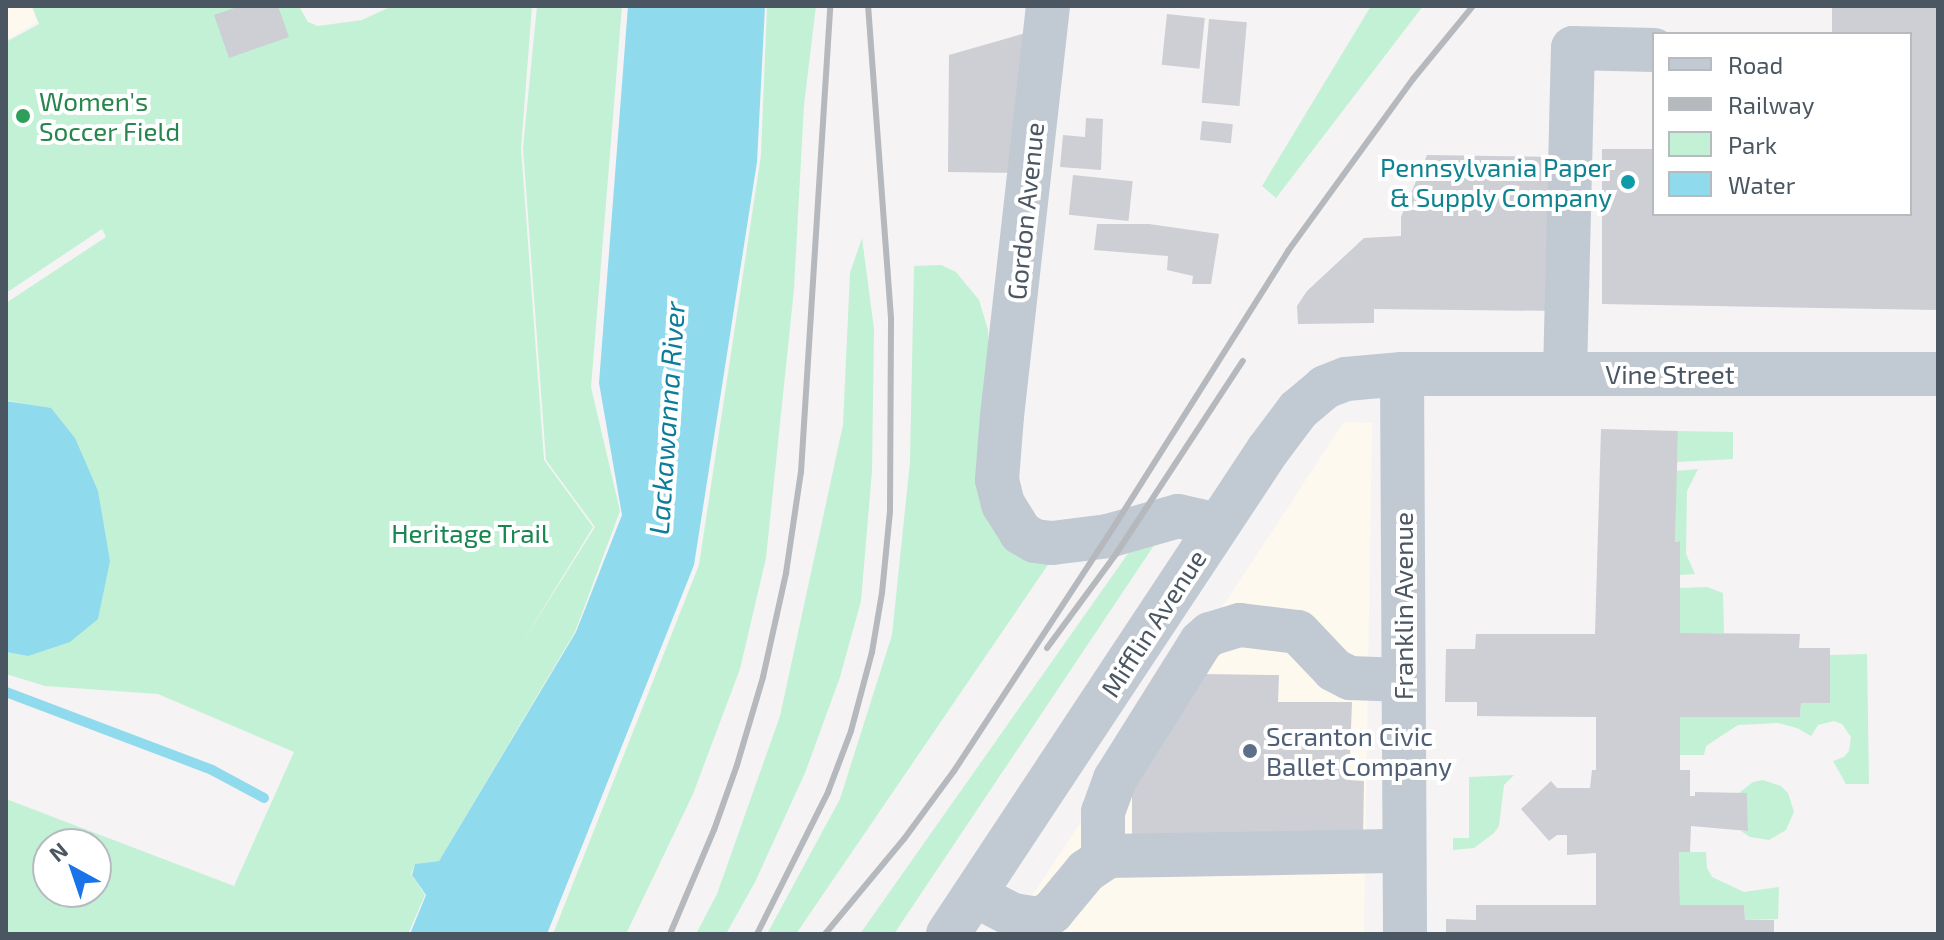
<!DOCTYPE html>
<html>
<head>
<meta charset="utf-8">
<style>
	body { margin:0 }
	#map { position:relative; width:1944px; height:940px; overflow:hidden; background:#f5f3f3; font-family:"Exo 2",sans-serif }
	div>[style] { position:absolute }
	.commercial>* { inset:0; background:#fdf9ef }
	.green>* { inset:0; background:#c3f1d5 }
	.water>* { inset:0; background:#90daee }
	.stream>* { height:10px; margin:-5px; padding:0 5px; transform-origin:5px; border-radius:5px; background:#90daee }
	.building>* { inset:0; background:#cdcfd5; transform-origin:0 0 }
	.minor>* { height:44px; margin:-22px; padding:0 22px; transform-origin:22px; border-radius:22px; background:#c1cad2 }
	.rail>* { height:6px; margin:-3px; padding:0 3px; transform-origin:3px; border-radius:3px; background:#b5b8bd }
	.dots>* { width:22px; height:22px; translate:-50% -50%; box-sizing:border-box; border:4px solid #fff; border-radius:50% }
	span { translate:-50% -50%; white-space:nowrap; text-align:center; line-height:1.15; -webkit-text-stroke:8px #fff; paint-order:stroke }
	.leisure-label { font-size:26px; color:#27864d }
	.left { translate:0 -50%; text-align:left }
	.culture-label { font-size:26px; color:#0d838f }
	.right { translate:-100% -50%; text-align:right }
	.street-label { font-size:26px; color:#4a5661 }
	.park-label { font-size:26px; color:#17864f }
	.service-label { font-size:26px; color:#4e5e75 }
	.water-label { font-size:28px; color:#0c7c9b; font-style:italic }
	.frame { position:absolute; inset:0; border:8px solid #4a5661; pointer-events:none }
	.legend { position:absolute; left:1652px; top:32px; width:260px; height:184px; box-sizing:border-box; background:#fff; border:2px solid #b7bbc0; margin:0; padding:10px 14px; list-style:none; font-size:24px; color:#4a5661 }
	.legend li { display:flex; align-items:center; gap:16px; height:40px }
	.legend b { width:40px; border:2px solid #b7bbc0 }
	.north { position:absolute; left:32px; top:828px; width:80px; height:80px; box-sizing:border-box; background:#fff; border:2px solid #b7bbc0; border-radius:50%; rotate:320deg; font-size:22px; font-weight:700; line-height:32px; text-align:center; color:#4a5661 }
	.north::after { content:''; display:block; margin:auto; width:28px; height:36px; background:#1a73e8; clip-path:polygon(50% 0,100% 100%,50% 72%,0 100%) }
</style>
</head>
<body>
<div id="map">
	<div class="commercial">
		<div style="clip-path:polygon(6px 6px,31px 6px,37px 22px,6px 40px)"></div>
		<div style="clip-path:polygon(1344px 422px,1372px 423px,1364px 934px,1007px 934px)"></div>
	</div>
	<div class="green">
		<div style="clip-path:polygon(evenodd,32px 6px,299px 6px,308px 22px,318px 26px,362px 20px,392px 6px,532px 6px,521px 148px,544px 460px,593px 527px,522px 643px,595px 527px,546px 460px,523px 148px,537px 6px,622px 6px,591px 387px,620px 511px,575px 632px,439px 861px,415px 864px,411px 874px,425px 895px,408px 934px,6px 934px,6px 799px,234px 886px,294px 752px,158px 694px,45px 686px,6px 674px,6px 652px,28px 656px,50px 409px,6px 400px,6px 303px,106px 237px,102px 229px,6px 293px,6px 42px,39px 24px,32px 6px,48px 844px,96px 844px,96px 892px,48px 892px,48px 844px)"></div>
		<div style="clip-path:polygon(767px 6px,816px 6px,804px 105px,794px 289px,766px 558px,740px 669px,693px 794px,626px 934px,553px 934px,699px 565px,761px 155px)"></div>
		<div style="clip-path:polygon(1371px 6px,1423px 6px,1276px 198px,1262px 186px)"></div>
		<div style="clip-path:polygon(862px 238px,874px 329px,872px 471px,861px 601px,840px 677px,805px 773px,755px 882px,726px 934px,696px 934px,717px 894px,780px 716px,843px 425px,850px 273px)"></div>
		<div style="clip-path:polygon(941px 265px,956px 272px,979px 300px,988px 330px,990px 363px,984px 471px,1058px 550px,796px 934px,767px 934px,840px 799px,892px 635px,910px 462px,914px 266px)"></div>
		<div style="clip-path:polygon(1678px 431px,1733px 432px,1733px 459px,1677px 462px)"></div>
		<div style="clip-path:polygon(1698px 469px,1687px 491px,1686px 554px,1695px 574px,1680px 575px,1679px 541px,1675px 542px,1676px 471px)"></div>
		<div style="clip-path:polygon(1167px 526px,894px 934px,860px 934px,1139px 538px)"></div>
		<div style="clip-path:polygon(1707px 587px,1723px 593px,1724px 633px,1680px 633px,1680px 588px)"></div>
		<div style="clip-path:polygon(1867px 654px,1869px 784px,1846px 784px,1833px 761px,1844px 757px,1849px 751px,1851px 737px,1842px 724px,1834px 721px,1818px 725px,1811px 736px,1797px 728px,1778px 723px,1738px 725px,1706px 746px,1704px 755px,1680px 755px,1680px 717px,1800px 717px,1801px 703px,1830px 702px,1830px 655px)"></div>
		<div style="clip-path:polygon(1514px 775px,1504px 785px,1499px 826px,1494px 833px,1474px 848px,1453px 850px,1453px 838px,1469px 838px,1469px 777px)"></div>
		<div style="clip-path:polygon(1763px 780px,1781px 786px,1788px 793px,1794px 812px,1786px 830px,1769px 840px,1750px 837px,1741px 831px,1748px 830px,1747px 793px,1739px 793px,1753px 782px)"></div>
		<div style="clip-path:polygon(1679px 852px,1706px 852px,1707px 868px,1712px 877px,1744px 892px,1779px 887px,1778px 919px,1745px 920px,1744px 905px,1680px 905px)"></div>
	</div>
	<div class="water">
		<div style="clip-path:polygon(628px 6px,765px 6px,757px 162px,694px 565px,547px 934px,410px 934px,426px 895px,412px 875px,415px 864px,439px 861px,576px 632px,622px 515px,599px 383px)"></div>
		<div style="clip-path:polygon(6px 401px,51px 408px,75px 438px,98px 491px,110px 561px,98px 619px,70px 642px,28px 656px,6px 652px)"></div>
	</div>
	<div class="stream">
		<div style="left:6px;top:692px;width:220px;rotate:20.7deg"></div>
		<div style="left:212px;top:770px;width:59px;rotate:28.3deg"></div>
	</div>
	<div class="building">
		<div style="clip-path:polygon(240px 6px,278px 6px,289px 37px,229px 58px,214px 15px)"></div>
		<div style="clip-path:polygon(1832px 6px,1938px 6px,1938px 310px,1602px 304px,1602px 149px,1654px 149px,1654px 214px,1910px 214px,1910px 34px,1832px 34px)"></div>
		<div style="left:1167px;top:14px;width:38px;height:51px;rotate:6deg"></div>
		<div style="left:1209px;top:19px;width:38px;height:84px;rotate:5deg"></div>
		<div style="clip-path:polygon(1036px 30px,1021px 173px,948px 172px,949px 55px)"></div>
		<div style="clip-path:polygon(1086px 118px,1103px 119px,1101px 170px,1060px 167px,1063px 135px,1085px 137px)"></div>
		<div style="left:1202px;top:121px;width:31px;height:19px;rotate:6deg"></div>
		<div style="clip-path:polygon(1427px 155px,1559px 157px,1560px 311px,1374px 309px,1374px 323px,1298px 324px,1297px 306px,1307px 291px,1364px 238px,1401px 236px,1401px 217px)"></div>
		<div style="left:1073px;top:175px;width:60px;height:40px;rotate:6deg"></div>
		<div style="clip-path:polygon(1097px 224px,1149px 224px,1219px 234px,1211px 284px,1192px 284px,1193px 276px,1167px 270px,1168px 256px,1094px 250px)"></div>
		<div style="clip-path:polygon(1601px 429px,1678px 431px,1675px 542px,1680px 541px,1680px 633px,1800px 634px,1799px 648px,1830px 648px,1830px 703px,1801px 703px,1800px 717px,1680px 717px,1680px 770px,1690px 770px,1690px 796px,1695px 796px,1695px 792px,1747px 793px,1748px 831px,1691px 826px,1690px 852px,1679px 852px,1680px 905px,1744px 905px,1745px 920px,1774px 920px,1774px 934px,1446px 934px,1446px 919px,1476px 920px,1476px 905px,1596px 905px,1596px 853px,1567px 855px,1567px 835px,1557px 835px,1549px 841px,1521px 809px,1551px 781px,1557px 788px,1590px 788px,1592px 770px,1596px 770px,1596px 717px,1477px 716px,1477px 702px,1445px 702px,1446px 649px,1475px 649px,1476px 634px,1595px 634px)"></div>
		<div style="clip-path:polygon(1202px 674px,1279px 675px,1278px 702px,1352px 702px,1349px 780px,1364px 781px,1363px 839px,1132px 836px,1132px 780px)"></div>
	</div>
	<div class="minor">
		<div style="left:1048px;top:6px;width:413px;rotate:96.4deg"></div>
		<div style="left:1002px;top:416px;width:64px;rotate:94.5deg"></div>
		<div style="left:997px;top:480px;width:25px;rotate:76deg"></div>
		<div style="left:1003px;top:504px;width:34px;rotate:58deg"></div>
		<div style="left:1021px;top:533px;width:16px;rotate:30deg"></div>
		<div style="left:1035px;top:541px;width:17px;rotate:7deg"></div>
		<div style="left:1052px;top:543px;width:56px;rotate:-7.1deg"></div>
		<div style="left:1108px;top:536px;width:73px;rotate:-15.9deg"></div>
		<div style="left:1178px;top:516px;width:41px;rotate:12.7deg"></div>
		<div style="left:1402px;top:374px;width:560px;rotate:89.69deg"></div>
		<div style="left:1565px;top:374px;width:326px;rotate:-88.6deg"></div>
		<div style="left:1573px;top:48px;width:81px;rotate:1.4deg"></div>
		<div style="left:1103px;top:858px;width:46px;rotate:-90deg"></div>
		<div style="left:1103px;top:812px;width:35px;rotate:-70deg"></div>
		<div style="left:1115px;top:779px;width:162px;rotate:-57.9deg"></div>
		<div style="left:1201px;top:642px;width:12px;rotate:-42deg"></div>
		<div style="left:1210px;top:634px;width:31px;rotate:-17deg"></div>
		<div style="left:1240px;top:625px;width:58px;rotate:6.9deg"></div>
		<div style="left:1298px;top:632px;width:52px;rotate:46.5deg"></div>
		<div style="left:1334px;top:670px;width:18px;rotate:27deg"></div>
		<div style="left:1350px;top:678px;width:53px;rotate:2.2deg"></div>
		<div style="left:974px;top:895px;width:44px;rotate:27.1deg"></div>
		<div style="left:1013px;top:915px;width:26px;rotate:9deg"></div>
		<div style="left:1039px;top:919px;width:15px;rotate:-28deg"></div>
		<div style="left:1052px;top:912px;width:53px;rotate:-50.3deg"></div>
		<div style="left:1086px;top:871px;width:27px;rotate:-34deg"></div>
		<div style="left:1108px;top:856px;width:295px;rotate:-1deg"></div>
		<div style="left:948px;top:934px;width:580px;rotate:-56.53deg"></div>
		<div style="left:1268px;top:450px;width:50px;rotate:-53.1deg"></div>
		<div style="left:1298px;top:410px;width:35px;rotate:-40deg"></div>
		<div style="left:1325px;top:387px;width:22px;rotate:-21deg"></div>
		<div style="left:1346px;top:379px;width:56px;rotate:-5.1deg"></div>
		<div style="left:1402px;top:374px;width:536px"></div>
	</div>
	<div class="rail">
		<div style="left:1047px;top:648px;width:117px;rotate:-53.7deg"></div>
		<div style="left:1116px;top:554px;width:231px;rotate:-56.7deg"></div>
		<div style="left:670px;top:934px;width:113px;rotate:-67.1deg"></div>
		<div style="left:714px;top:830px;width:69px;rotate:-70.5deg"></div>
		<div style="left:737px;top:765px;width:92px;rotate:-73.5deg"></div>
		<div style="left:763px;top:677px;width:107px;rotate:-77.5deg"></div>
		<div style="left:786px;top:573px;width:102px;rotate:-81.6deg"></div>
		<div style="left:801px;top:472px;width:467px;rotate:-86.4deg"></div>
		<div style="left:757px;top:934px;width:159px;rotate:-63.4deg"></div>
		<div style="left:828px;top:792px;width:65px;rotate:-69.3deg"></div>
		<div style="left:851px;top:731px;width:82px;rotate:-75.1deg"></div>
		<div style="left:872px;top:652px;width:60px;rotate:-80.4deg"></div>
		<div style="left:882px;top:593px;width:82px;rotate:-84.4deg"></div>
		<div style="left:890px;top:511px;width:193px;rotate:-89.7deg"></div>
		<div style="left:891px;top:318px;width:313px;rotate:-94.2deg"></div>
		<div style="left:825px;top:934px;width:124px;rotate:-50.3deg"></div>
		<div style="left:904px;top:839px;width:84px;rotate:-53.7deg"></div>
		<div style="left:954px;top:771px;width:281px;rotate:-56.8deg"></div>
		<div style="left:1108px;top:536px;width:337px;rotate:-57.7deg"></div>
		<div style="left:1288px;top:251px;width:213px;rotate:-54deg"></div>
		<div style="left:1413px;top:79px;width:94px;rotate:-50.6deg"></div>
	</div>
	<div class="dots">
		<div style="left:23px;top:116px;background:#2e9e5b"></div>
		<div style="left:1628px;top:182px;background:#0f9aa8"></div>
		<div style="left:1250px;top:751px;background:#5c6f8a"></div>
	</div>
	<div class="leisure-label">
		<span class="left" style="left:39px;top:116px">Women's<br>Soccer Field</span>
	</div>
	<div class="culture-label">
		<span class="right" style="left:1612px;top:182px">Pennsylvania Paper<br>&amp; Supply Company</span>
	</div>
	<div class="street-label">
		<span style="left:1025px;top:211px;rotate:-84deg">Gordon Avenue</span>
		<span style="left:1670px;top:374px">Vine Street</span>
		<span style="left:1403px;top:606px;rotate:-90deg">Franklin Avenue</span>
		<span style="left:1153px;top:623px;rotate:-57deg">Mifflin Avenue</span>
	</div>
	<div class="park-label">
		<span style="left:470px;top:533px">Heritage Trail</span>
	</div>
	<div class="service-label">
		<span class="left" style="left:1266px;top:751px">Scranton Civic<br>Ballet Company</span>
	</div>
	<div class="water-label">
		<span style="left:666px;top:418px;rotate:-86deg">Lackawanna River</span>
	</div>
	<div class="frame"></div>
	<ul class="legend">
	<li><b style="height:10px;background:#c1cad2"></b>Road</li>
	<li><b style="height:10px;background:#b5b8bd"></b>Railway</li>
	<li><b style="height:22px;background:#c3f1d5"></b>Park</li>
	<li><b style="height:22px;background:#90daee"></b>Water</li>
	</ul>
	<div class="north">N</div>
</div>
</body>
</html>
